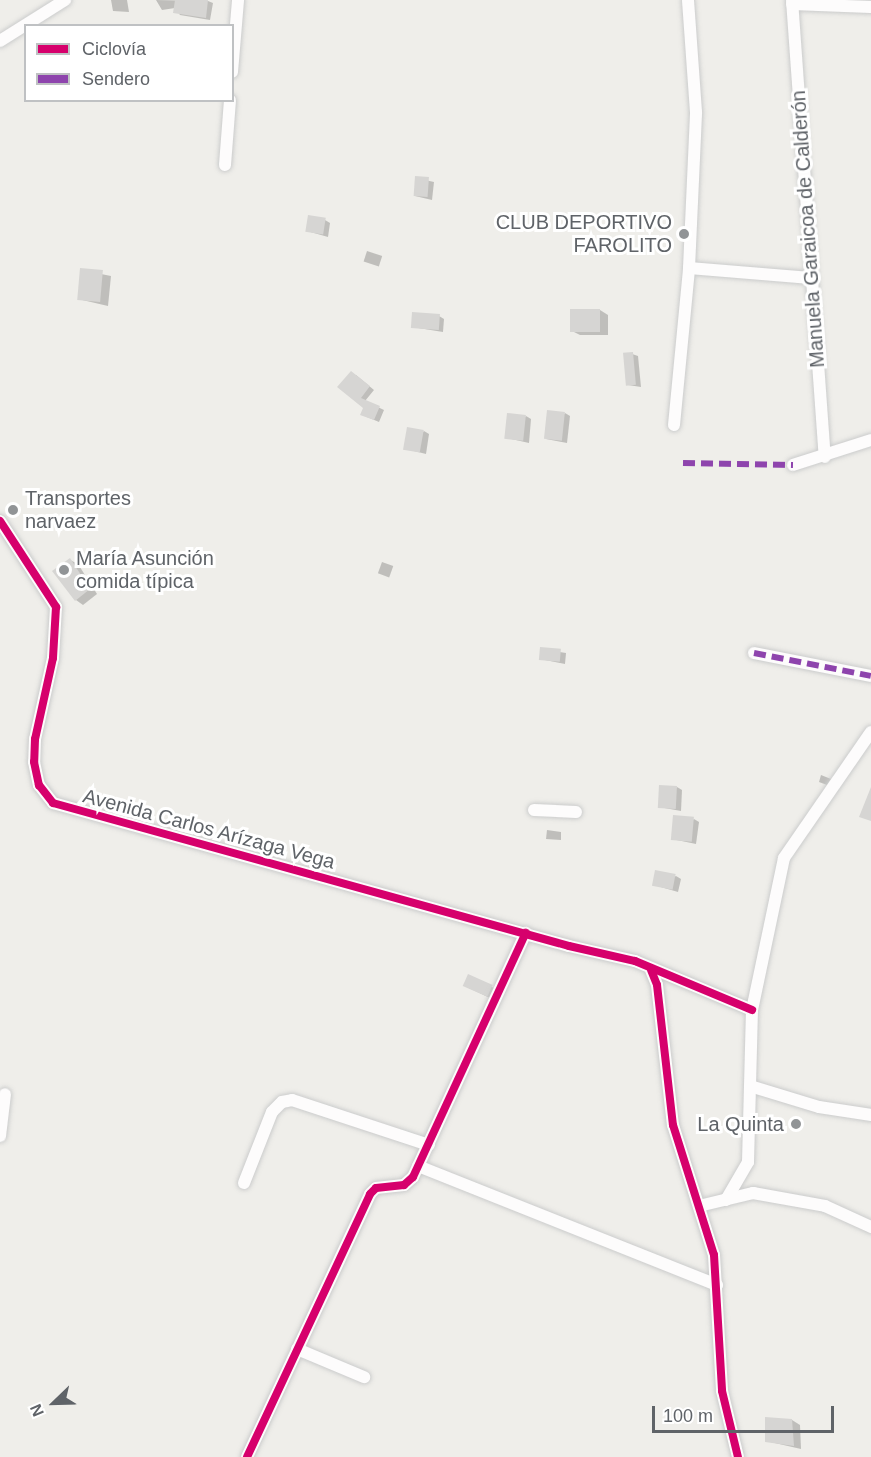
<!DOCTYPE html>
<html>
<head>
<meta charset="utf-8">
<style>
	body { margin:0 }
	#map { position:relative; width:871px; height:1457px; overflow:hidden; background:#efeeea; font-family:Arial,sans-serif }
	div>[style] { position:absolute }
	.shadow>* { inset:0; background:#0003; transform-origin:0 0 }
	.building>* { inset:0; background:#d6d5d3; transform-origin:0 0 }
	.roads { filter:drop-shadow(0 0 2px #cbcccc) drop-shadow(0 0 2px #cbcccc) }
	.minor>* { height:12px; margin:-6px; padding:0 6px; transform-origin:6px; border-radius:6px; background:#fdfcfc }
	.quiet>* { height:6px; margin-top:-3px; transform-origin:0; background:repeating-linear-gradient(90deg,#8e44ad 0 12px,transparent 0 18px) }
	.cycleway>* { height:8px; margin:-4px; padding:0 4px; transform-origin:4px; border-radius:4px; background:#d6006c }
	.dots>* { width:16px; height:16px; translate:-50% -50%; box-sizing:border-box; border:3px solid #fff; border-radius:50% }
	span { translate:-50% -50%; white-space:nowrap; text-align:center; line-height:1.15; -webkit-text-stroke:6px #fff; paint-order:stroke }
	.poi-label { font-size:20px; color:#5f6368 }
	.right { translate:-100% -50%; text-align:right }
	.left { translate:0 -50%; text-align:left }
	.street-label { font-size:20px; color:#5f6368 }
	.legend { position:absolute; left:24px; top:24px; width:210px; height:78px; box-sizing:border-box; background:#fff; border:2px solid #bfc1c3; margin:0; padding:8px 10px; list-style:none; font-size:18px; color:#5f6368 }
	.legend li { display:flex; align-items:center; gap:12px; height:30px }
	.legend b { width:30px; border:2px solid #bfc1c3 }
	.north { position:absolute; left:24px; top:1373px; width:60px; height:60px; -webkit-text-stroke:4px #fff; paint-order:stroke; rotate:247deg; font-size:16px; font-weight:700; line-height:24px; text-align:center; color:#5f6368 }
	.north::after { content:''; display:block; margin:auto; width:21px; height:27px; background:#5f6368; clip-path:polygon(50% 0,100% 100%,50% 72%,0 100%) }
	.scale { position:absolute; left:652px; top:1406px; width:182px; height:27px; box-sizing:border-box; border:3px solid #5f6368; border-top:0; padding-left:8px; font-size:18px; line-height:21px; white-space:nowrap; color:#5f6368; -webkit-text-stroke:4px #fff; paint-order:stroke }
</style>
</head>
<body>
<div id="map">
	<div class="shadow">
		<div style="clip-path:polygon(111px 0,127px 0,129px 12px,113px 11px)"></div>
		<div style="clip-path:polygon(156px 0,208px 1px,213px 3px,210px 20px,180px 15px,175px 8px,162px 10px)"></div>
		<div style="clip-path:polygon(416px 178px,434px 182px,432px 200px,415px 196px)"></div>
		<div style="clip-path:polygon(325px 220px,330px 223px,328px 237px,307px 231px)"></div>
		<div style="left:367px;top:251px;width:16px;height:11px;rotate:18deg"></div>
		<div style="clip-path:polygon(81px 270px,111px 276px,108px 306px,78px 299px)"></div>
		<div style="clip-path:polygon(600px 310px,608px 315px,608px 335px,580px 335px,572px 331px)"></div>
		<div style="clip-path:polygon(439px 316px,444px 319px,443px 332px,412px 327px)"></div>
		<div style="clip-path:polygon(632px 354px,638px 356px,641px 387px,628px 385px)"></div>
		<div style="clip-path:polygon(356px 375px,374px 390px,365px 401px,384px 410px,379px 422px,367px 417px,365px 408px,339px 387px)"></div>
		<div style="clip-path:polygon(565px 413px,570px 416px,567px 443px,546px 439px)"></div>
		<div style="clip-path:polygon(526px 416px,531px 419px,529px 443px,507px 438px)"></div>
		<div style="clip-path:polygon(424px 431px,429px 434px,426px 454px,406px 449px)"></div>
		<div style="clip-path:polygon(70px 560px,78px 564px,97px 594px,83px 605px,76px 600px)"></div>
		<div style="left:382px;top:562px;width:12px;height:12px;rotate:20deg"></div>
		<div style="clip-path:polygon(541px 649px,566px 653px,565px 664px,540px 659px)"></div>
		<div style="clip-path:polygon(821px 775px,831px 779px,827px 785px,819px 782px)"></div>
		<div style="clip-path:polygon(677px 787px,682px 790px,681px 811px,659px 807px)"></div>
		<div style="clip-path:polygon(694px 819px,699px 822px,696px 844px,672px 839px)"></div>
		<div style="clip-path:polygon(547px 830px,561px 832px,561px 840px,546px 839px)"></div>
		<div style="clip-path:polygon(676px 876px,681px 879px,678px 892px,654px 885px)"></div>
		<div style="clip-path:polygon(492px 987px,497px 990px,492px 999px,469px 988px)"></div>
		<div style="clip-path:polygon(792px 1420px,800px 1425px,801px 1449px,766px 1441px)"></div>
	</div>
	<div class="building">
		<div style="clip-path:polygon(175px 0,208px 0,206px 18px,173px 13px)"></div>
		<div style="left:415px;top:176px;width:14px;height:20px;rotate:4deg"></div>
		<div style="left:308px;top:215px;width:18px;height:17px;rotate:9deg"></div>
		<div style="left:80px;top:268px;width:23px;height:32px;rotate:5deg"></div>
		<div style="left:570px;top:309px;width:30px;height:23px"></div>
		<div style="left:412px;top:312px;width:28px;height:16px;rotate:4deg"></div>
		<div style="left:633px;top:352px;width:33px;height:10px;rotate:85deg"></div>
		<div style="clip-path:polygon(351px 371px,370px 386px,361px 398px,380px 406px,374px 420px,360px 415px,363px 408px,337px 387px)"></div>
		<div style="left:547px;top:410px;width:18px;height:29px;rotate:6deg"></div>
		<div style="left:507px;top:413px;width:19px;height:26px;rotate:6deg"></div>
		<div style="left:407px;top:427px;width:17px;height:23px;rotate:10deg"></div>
		<div style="clip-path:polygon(70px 558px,90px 589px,75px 601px,52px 571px)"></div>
		<div style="left:540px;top:647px;width:21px;height:13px;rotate:5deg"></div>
		<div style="left:659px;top:785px;width:18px;height:23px;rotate:3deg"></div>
		<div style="clip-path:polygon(871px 787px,871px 821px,859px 817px)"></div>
		<div style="left:673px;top:815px;width:21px;height:25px;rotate:5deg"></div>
		<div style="left:655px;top:870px;width:21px;height:16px;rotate:11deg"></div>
		<div style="left:468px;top:974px;width:27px;height:13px;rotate:24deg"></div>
		<div style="clip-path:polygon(765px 1417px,792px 1419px,794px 1446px,765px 1442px)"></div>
	</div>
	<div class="roads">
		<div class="minor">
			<div style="left:792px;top:0;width:458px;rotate:85.9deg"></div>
			<div style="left:792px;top:4px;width:79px;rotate:2.2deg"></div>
			<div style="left:0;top:41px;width:77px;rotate:-32.2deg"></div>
			<div style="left:232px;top:72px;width:72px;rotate:-85.2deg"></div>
			<div style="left:225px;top:165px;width:65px;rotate:-85.6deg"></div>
			<div style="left:689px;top:268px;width:122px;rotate:4.7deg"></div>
			<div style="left:674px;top:425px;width:158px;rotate:-84.5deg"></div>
			<div style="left:689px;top:268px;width:156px;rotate:-87.4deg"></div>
			<div style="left:696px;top:112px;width:112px;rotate:-94.1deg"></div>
			<div style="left:793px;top:465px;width:82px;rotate:-17.8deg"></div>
			<div style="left:0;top:521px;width:103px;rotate:56.9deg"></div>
			<div style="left:56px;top:607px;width:51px;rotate:93.4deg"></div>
			<div style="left:53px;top:658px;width:83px;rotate:102.5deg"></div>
			<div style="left:35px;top:739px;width:23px;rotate:92deg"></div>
			<div style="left:34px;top:762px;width:24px;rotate:78deg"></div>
			<div style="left:39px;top:785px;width:23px;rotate:52deg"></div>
			<div style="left:53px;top:803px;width:535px;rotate:15.49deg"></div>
			<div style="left:569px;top:946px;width:68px;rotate:12.8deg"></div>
			<div style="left:635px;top:961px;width:127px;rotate:22.7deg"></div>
			<div style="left:754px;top:653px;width:119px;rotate:11.1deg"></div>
			<div style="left:534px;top:810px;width:42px;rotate:2.7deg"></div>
			<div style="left:651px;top:970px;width:16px;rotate:68deg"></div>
			<div style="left:657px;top:985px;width:141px;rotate:83.5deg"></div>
			<div style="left:673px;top:1125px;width:136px;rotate:72.5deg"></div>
			<div style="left:714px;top:1255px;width:136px;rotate:86.6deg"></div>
			<div style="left:722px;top:1391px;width:68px;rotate:76.4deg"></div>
			<div style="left:750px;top:1086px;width:72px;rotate:16.9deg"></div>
			<div style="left:819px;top:1107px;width:53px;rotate:8.7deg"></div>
			<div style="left:0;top:1136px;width:42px;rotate:-83.2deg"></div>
			<div style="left:418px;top:1166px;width:322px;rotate:21.7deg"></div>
			<div style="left:244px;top:1183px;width:76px;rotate:-68.5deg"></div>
			<div style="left:272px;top:1112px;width:14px;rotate:-45deg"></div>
			<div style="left:282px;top:1102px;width:10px;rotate:-11deg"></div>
			<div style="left:292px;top:1100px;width:144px;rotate:18.2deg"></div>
			<div style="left:726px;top:1200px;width:44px;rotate:-59.9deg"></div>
			<div style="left:748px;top:1162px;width:152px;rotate:-88.5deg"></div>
			<div style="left:752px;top:1010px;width:155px;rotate:-78.1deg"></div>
			<div style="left:784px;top:858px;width:153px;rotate:-55.4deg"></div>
			<div style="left:699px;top:1206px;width:56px;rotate:-13.5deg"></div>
			<div style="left:753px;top:1193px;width:73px;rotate:10.2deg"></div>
			<div style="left:825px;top:1206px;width:51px;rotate:24.5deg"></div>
			<div style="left:297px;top:1349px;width:73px;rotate:22.7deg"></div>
			<div style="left:247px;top:1457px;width:290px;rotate:-64.9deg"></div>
			<div style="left:370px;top:1194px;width:8px;rotate:-45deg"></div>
			<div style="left:376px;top:1188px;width:28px;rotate:-6deg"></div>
			<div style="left:404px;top:1185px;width:12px;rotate:-42deg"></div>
			<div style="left:413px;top:1177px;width:269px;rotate:-65.2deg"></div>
		</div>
	</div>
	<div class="quiet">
		<div style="left:683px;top:463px;width:110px;rotate:1deg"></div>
		<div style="left:754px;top:653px;width:119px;rotate:11.1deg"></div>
	</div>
	<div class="cycleway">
		<div style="left:0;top:521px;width:103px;rotate:56.9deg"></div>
		<div style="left:56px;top:607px;width:51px;rotate:93.4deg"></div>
		<div style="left:53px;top:658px;width:83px;rotate:102.5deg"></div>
		<div style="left:35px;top:739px;width:23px;rotate:92deg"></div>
		<div style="left:34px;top:762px;width:24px;rotate:78deg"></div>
		<div style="left:39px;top:785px;width:23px;rotate:52deg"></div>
		<div style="left:53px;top:803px;width:535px;rotate:15.49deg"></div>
		<div style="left:569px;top:946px;width:68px;rotate:12.8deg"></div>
		<div style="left:635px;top:961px;width:127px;rotate:22.7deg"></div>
		<div style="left:651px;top:970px;width:16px;rotate:68deg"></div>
		<div style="left:657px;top:985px;width:141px;rotate:83.5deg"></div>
		<div style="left:673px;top:1125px;width:136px;rotate:72.5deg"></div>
		<div style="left:714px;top:1255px;width:136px;rotate:86.6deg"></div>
		<div style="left:722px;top:1391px;width:68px;rotate:76.4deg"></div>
		<div style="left:247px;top:1457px;width:290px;rotate:-64.9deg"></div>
		<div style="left:370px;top:1194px;width:8px;rotate:-45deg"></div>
		<div style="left:376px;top:1188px;width:28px;rotate:-6deg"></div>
		<div style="left:404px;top:1185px;width:12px;rotate:-42deg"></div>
		<div style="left:413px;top:1177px;width:269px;rotate:-65.2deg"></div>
	</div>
	<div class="dots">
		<div style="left:684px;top:234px;background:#919496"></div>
		<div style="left:13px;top:510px;background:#919496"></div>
		<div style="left:64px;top:570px;background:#919496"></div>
		<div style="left:796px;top:1124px;background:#919496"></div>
	</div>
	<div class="poi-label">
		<span class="right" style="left:672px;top:234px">CLUB DEPORTIVO<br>FAROLITO</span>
		<span class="left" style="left:25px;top:510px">Transportes<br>narvaez</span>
		<span class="left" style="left:76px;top:570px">María Asunción<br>comida típica</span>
		<span class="right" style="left:784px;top:1124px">La Quinta</span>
	</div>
	<div class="street-label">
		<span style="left:808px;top:229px;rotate:-94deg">Manuela Garaicoa de Calderón</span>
		<span style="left:209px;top:829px;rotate:15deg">Avenida Carlos Arízaga Vega</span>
	</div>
	<ul class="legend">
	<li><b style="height:8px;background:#d6006c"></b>Ciclovía</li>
	<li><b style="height:8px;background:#8e44ad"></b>Sendero</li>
	</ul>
	<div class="north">N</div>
	<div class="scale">100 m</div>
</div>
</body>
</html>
